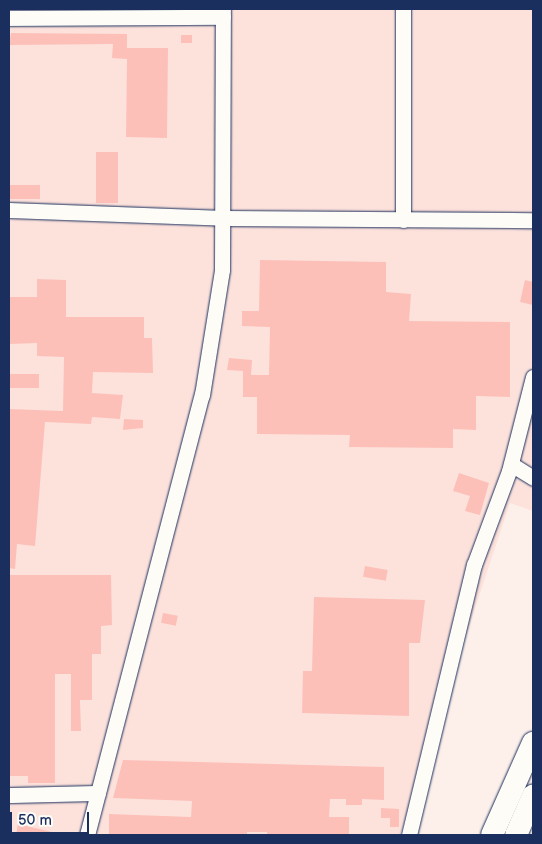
<!DOCTYPE html>
<html>
<head>
<meta charset="utf-8">
<style>
	body { margin:0 }
	#map { position:relative; width:542px; height:844px; overflow:hidden; background:#fdf0eb; font-family:"Balsamiq Sans",sans-serif }
	div>[style] { position:absolute }
	.built>* { inset:0; background:#fde2dc }
	.building>* { inset:0; background:#fcc0b9; transform-origin:0 0 }
	.roads { filter:drop-shadow(0 0 1px #1b2f5e) drop-shadow(0 0 1px #1b2f5e) }
	.minor>* { height:15px; margin:-7.5px; padding:0 7.5px; transform-origin:7.5px; border-radius:7.5px; background:#fdfcf7 }
	.highway>* { height:22px; margin:-11px; padding:0 11px; transform-origin:11px; border-radius:11px; background:#fdfcf7 }
	span { translate:-50% -50%; white-space:nowrap; text-align:center; line-height:1.15; -webkit-text-stroke:5px #fdfcf7; paint-order:stroke }
	.frame { position:absolute; inset:0; border:10px solid #1b2f5e; pointer-events:none }
	.scale { position:absolute; left:10px; top:812px; width:79px; height:22px; box-sizing:border-box; border:2px solid #1b2f5e; border-top:0; padding-left:6px; font-size:15px; line-height:18px; white-space:nowrap; color:#1b2f5e; -webkit-text-stroke:4px #fdfcf7; paint-order:stroke }
</style>
</head>
<body>
<div id="map">
	<div class="built">
		<div style="clip-path:polygon(9px 9px,533px 9px,533px 511px,510px 503px,400px 835px,9px 835px)"></div>
	</div>
	<div class="building">
		<div style="clip-path:polygon(11px 33px,127px 34px,127px 48px,168px 48px,167px 138px,126px 137px,127px 59px,112px 58px,113px 44px,9px 45px)"></div>
		<div style="left:181px;top:35px;width:11px;height:8px"></div>
		<div style="left:96px;top:152px;width:22px;height:51px"></div>
		<div style="left:9px;top:185px;width:31px;height:14px"></div>
		<div style="clip-path:polygon(260px 260px,386px 262px,386px 292px,411px 294px,409px 321px,510px 322px,510px 397px,476px 396px,476px 430px,453px 429px,453px 448px,349px 447px,350px 435px,257px 434px,257px 397px,243px 397px,243px 371px,227px 370px,229px 358px,252px 360px,251px 375px,269px 375px,270px 327px,242px 326px,242px 311px,259px 311px)"></div>
		<div style="clip-path:polygon(37px 279px,66px 280px,66px 317px,144px 317px,144px 338px,152px 338px,153px 373px,93px 372px,92px 393px,123px 395px,120px 419px,92px 417px,91px 424px,45px 422px,35px 546px,17px 544px,15px 569px,9px 568px,9px 409px,63px 411px,64px 357px,37px 356px,37px 343px,9px 344px,9px 297px,37px 297px)"></div>
		<div style="clip-path:polygon(525px 280px,533px 282px,533px 305px,520px 302px)"></div>
		<div style="left:39px;top:374px;width:14px;height:30px;rotate:90deg"></div>
		<div style="clip-path:polygon(124px 419px,143px 420px,143px 428px,123px 430px)"></div>
		<div style="clip-path:polygon(459px 473px,489px 483px,480px 515px,465px 511px,470px 496px,453px 491px)"></div>
		<div style="left:365px;top:566px;width:23px;height:11px;rotate:10deg"></div>
		<div style="clip-path:polygon(9px 575px,111px 575px,112px 625px,101px 626px,101px 654px,92px 654px,92px 700px,80px 700px,81px 731px,71px 731px,71px 674px,55px 674px,55px 783px,28px 783px,28px 776px,9px 776px)"></div>
		<div style="clip-path:polygon(314px 597px,425px 600px,420px 643px,409px 643px,409px 716px,302px 713px,303px 671px,312px 671px)"></div>
		<div style="left:163px;top:613px;width:15px;height:10px;rotate:11deg"></div>
		<div style="clip-path:polygon(123px 760px,384px 767px,384px 800px,362px 799px,362px 805px,346px 805px,346px 799px,330px 799px,329px 817px,349px 817px,349px 835px,267px 835px,267px 832px,247px 832px,247px 835px,109px 835px,109px 814px,191px 817px,192px 801px,113px 798px)"></div>
		<div style="clip-path:polygon(381px 808px,399px 809px,399px 827px,390px 827px,390px 818px,381px 818px)"></div>
		<div style="clip-path:polygon(18px 824px,52px 832px,52px 835px,16px 835px)"></div>
	</div>
	<div class="roads">
		<div class="minor">
			<div style="left:403px;top:9px;width:211px;rotate:90deg"></div>
			<div style="left:9px;top:18px;width:214px;rotate:-0.3deg"></div>
			<div style="left:9px;top:210px;width:215px;rotate:2.1deg"></div>
			<div style="left:224px;top:218px;width:309px;rotate:0.4deg"></div>
			<div style="left:511px;top:464px;width:26px;rotate:32deg"></div>
			<div style="left:9px;top:795px;width:89px;rotate:-1.3deg"></div>
			<div style="left:87px;top:835px;width:455px;rotate:-75.4deg"></div>
			<div style="left:202px;top:395px;width:127px;rotate:-80.9deg"></div>
			<div style="left:222px;top:270px;width:261px;rotate:-89.8deg"></div>
			<div style="left:409px;top:835px;width:278px;rotate:-76.5deg"></div>
			<div style="left:474px;top:565px;width:100px;rotate:-69.6deg"></div>
			<div style="left:509px;top:471px;width:97px;rotate:-75.7deg"></div>
		</div>
		<div class="highway">
			<div style="left:492px;top:835px;width:101px;rotate:-66deg"></div>
			<div style="left:516px;top:835px;width:43px;rotate:-66.4deg"></div>
		</div>
	</div>
	<div class="frame"></div>
	<div class="scale">50 m</div>
</div>
</body>
</html>
